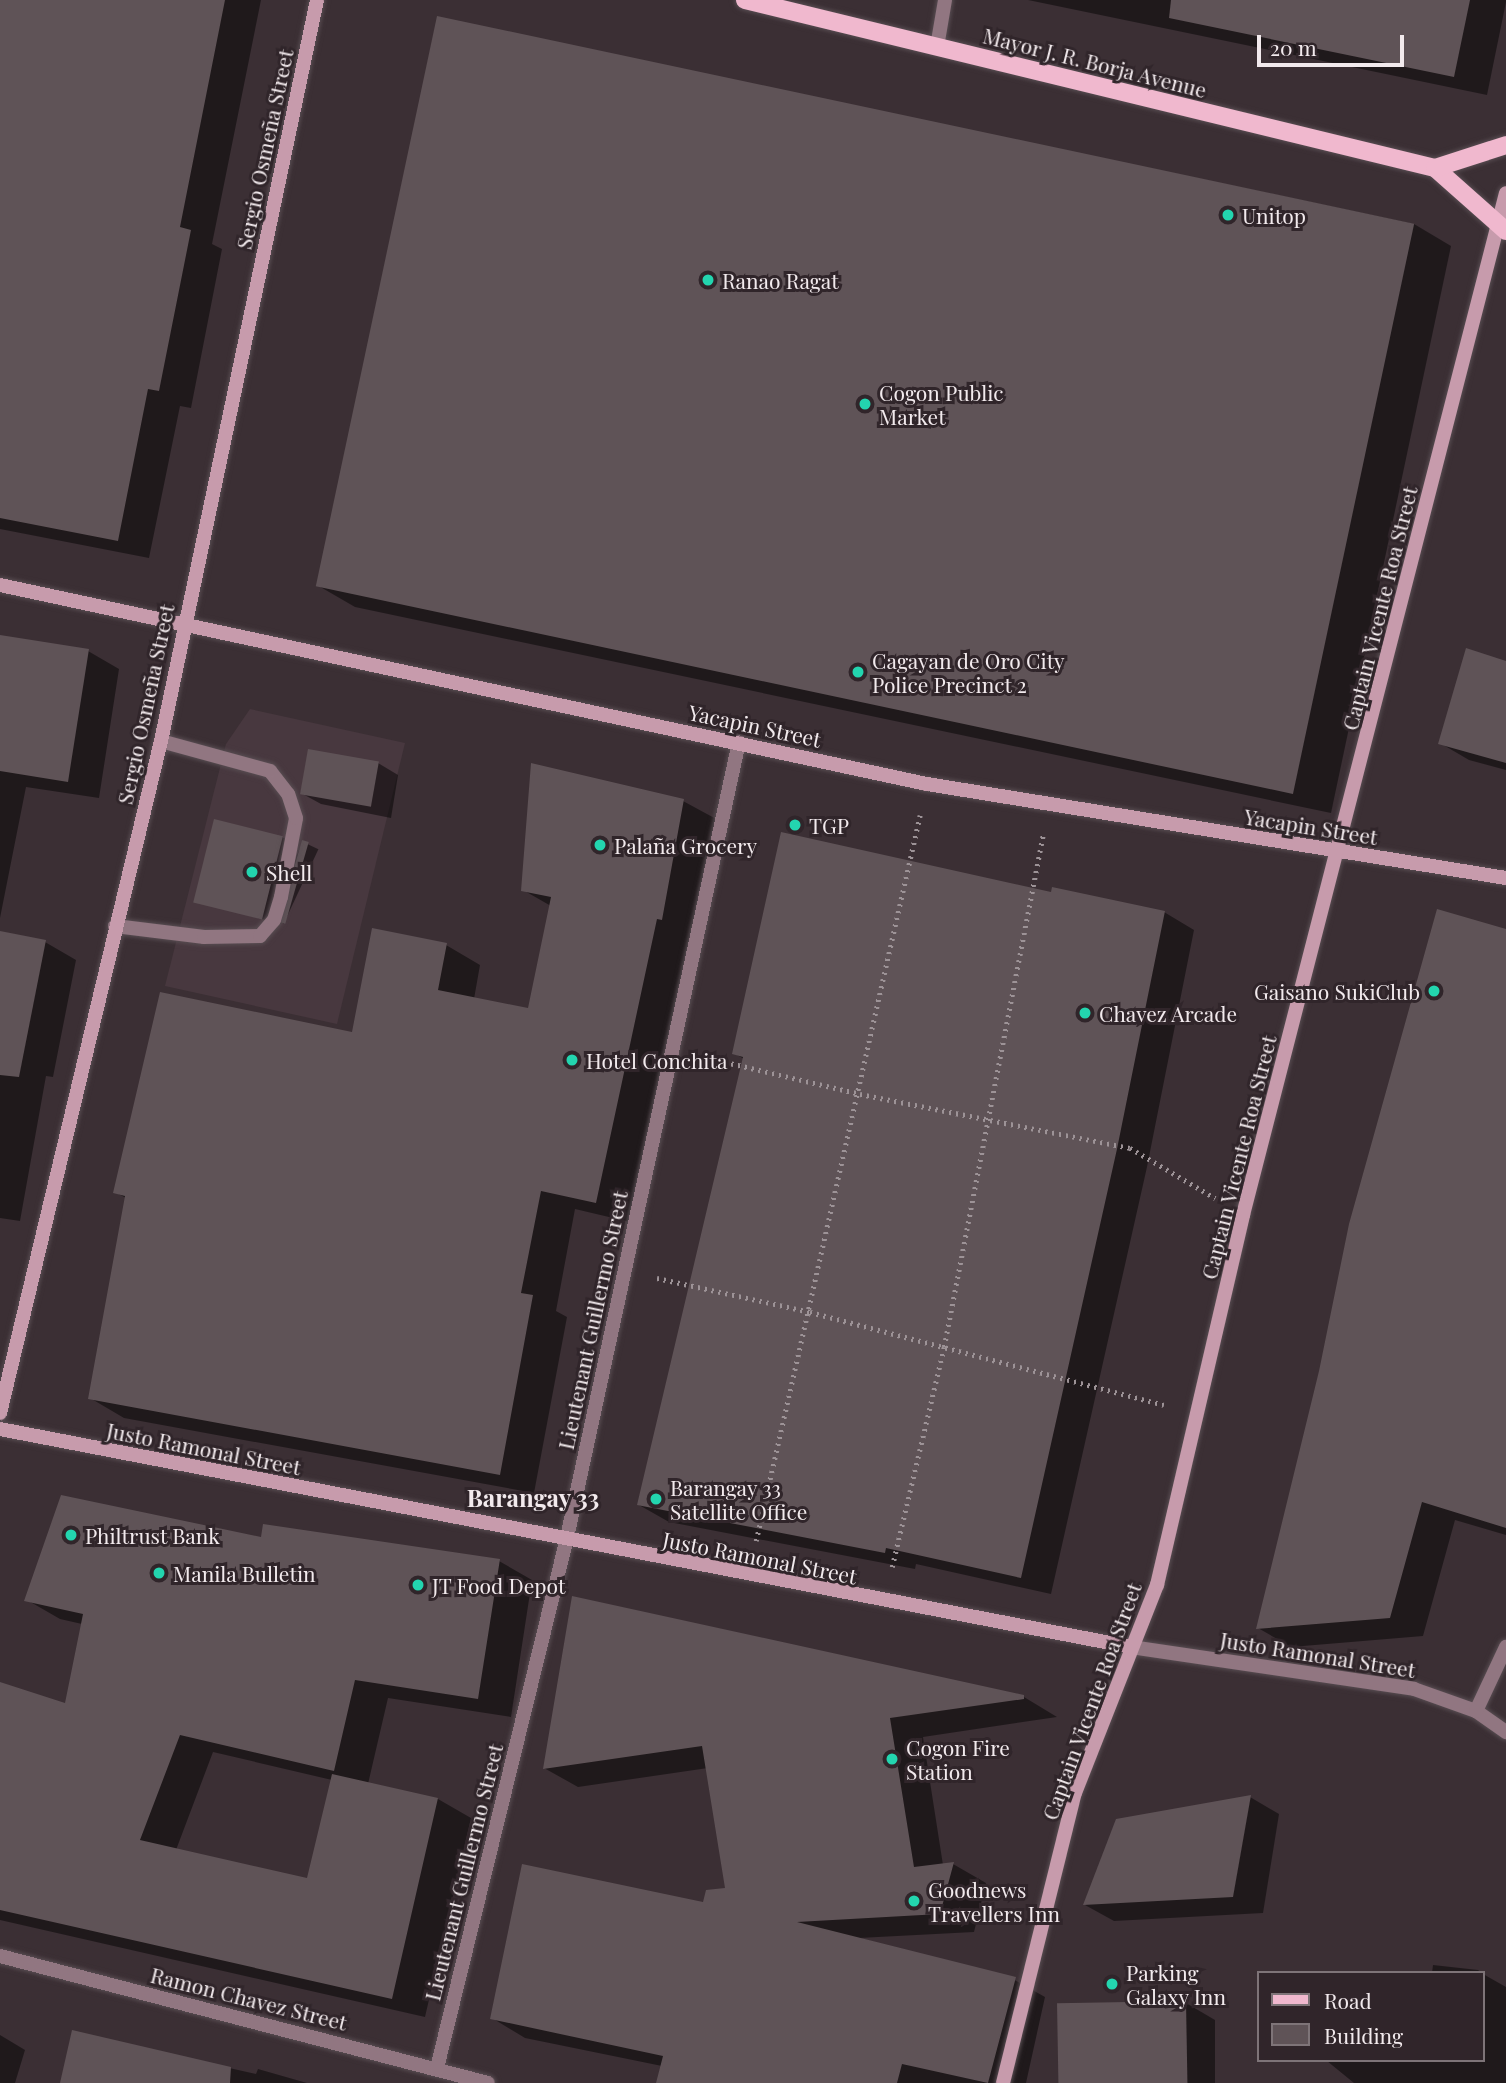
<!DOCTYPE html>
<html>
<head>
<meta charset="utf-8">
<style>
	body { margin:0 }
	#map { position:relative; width:1506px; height:2083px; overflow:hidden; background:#3b2f34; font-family:"Playfair Display",serif }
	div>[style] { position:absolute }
	.built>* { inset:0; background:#48383f }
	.shadow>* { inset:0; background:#0007; transform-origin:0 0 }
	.building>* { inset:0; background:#5f5357; transform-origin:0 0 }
	.path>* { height:4.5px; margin-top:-2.25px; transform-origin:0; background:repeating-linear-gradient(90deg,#9d9397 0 2px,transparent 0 7px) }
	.roads { filter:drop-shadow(0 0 2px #584d52) drop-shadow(0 0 2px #584d52) }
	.lane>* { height:14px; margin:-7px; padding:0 7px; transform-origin:7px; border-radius:7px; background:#917681 }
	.street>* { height:14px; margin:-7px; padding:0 7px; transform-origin:7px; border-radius:7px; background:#917681 }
	.secondary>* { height:14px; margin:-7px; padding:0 7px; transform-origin:7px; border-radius:7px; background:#c79bac }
	.primary>* { height:18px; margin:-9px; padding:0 9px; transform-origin:9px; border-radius:9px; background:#f0b8ce }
	.dots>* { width:19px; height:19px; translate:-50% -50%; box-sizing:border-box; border:4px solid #30252a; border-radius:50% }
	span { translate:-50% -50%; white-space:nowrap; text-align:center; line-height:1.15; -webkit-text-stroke:6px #30252a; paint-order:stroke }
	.street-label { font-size:21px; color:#f2eaed }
	.poi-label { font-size:21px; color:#f2eaed }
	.left { translate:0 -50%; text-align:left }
	.right { translate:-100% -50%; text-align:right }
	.quarter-label { font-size:24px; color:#f2eaed; font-weight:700 }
	.legend { position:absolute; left:1257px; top:1971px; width:228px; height:91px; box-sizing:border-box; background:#30252a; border:2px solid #7e7478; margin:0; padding:9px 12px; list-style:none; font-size:21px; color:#f2eaed }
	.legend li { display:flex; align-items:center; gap:14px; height:35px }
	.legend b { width:35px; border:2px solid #7e7478 }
	.scale { position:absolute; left:1257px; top:35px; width:147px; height:32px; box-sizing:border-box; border:4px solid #f2eaed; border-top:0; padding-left:9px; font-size:21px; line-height:24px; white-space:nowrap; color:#f2eaed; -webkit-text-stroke:5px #30252a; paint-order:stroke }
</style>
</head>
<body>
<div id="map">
	<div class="built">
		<div style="clip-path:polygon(250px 709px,405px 743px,337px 1024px,165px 986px,226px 744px)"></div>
	</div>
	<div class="shadow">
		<div style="clip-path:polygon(0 0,261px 0,212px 244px,222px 249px,191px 408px,180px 406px,149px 558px,0 529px)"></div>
		<div style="clip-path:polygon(1028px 0,1506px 0,1506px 2px,1487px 95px)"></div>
		<div style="clip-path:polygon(438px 18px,1414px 224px,1451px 246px,1331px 813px,355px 607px,317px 585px)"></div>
		<div style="clip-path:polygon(0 637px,88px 651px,119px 669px,99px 798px,26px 787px,0 918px)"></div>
		<div style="clip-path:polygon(1506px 662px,1506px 770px,1469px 760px,1440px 743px)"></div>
		<div style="clip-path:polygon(378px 763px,398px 775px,391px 818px,321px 804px,301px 793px)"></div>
		<div style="clip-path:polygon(683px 801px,718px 820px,630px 1222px,575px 1209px,556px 1311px,567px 1317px,534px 1493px,124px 1418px,90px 1398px,126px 1198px,115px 1192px,353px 1034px,446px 945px,480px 965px,474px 999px,530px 1010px,551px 906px,523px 890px)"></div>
		<div style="clip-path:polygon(282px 837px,292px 843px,273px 922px,197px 902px)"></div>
		<div style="left:303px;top:842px;width:17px;height:82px;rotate:25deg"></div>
		<div style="clip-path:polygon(1052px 894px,1164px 912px,1194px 930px,1147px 1167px,1051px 1594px,916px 1564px,915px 1569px,669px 1522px,639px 1505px,744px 1059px,734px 1053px)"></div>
		<div style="clip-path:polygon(1506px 931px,1506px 1535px,1455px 1520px,1423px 1636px,1291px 1647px,1258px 1628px)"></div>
		<div style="clip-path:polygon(0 933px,45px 942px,76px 960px,53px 1077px,46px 1076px,20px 1221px,0 1218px)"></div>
		<div style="clip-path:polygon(evenodd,263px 1539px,499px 1561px,532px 1580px,511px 1717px,388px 1698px,368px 1784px,438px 1799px,471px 1818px,425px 2017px,0 1920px,0 1698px,67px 1705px,82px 1624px,60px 1619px,27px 1600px,263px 1539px,213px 1752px,332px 1780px,309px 1881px,176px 1850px,213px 1752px)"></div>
		<div style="clip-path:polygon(1024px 1697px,1057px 1717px,923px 1737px,943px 1865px,953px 1864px,986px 1883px,974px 1932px,859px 1938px,1011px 1978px,1045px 1997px,1026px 2083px,658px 2083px,662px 2066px,525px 2038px,492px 2018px,727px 1890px,708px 1768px,578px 1787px,544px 1768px)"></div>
		<div style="clip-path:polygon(1250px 1797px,1279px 1814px,1263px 1913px,1114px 1921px,1085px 1905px)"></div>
		<div style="clip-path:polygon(1433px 1965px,1478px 1970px,1482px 1973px,1432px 1973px)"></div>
		<div style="clip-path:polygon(1483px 1974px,1506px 1987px,1506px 2083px,1354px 2083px,1327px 2061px,1483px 2060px)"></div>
		<div style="clip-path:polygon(1186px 2003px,1215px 2020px,1215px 2083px,1059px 2083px)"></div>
		<div style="clip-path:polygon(73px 2033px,256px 2074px,258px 2069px,307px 2083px,62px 2083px)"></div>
		<div style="clip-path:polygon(0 2035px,25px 2050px,15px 2083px,0 2083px)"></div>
	</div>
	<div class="building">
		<div style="clip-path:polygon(0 0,225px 0,180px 227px,191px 230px,159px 391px,148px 389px,118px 541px,0 518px)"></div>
		<div style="clip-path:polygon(1171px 0,1470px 0,1454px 77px,1169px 18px)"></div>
		<div style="left:437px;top:16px;width:999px;height:583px;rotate:12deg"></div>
		<div style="clip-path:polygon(0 635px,89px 649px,68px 782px,0 771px)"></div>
		<div style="clip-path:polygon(1466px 648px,1506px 661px,1506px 763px,1438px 744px)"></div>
		<div style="left:308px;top:749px;width:72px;height:46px;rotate:10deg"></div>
		<div style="clip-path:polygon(531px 763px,684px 799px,662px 920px,657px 919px,596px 1203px,541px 1191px,521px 1293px,533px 1295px,500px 1475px,88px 1399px,125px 1196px,113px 1193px,160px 992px,352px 1032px,372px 928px,447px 943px,438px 990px,528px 1008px,551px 897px,521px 891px)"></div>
		<div style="left:214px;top:819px;width:71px;height:86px;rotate:14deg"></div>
		<div style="clip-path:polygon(781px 832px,1051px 892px,1052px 887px,1165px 911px,1117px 1149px,1021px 1578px,886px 1548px,885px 1553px,637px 1505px,743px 1057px,732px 1054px)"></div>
		<div style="left:302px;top:840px;width:7px;height:85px;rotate:16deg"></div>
		<div style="clip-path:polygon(1437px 909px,1506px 929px,1506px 1528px,1422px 1502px,1390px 1618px,1256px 1629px,1319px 1371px,1349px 1224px)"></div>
		<div style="clip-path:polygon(0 931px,46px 940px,19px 1077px,0 1075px)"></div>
		<div style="clip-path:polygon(61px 1495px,261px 1537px,263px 1524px,500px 1559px,478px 1699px,355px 1680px,334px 1771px,180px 1735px,140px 1840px,307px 1878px,332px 1774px,438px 1798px,392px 1999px,0 1910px,0 1682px,65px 1703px,83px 1614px,24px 1601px)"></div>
		<div style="clip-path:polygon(572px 1596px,1024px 1695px,1024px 1699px,890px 1718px,914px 1867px,954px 1862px,940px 1914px,797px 1922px,1016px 1977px,988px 2083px,902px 2064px,897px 2083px,656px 2083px,663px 2056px,490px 2019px,522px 1864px,703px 1902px,706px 1890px,725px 1888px,702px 1746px,543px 1769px)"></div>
		<div style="clip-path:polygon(1251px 1795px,1233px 1897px,1083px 1905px,1116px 1819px)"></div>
		<div style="left:1186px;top:2001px;width:82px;height:129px;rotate:89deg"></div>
		<div style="clip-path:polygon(72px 2030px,231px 2067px,230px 2083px,60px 2083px)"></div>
	</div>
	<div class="path">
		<div style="left:704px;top:1057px;width:160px;rotate:13.3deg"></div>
		<div style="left:860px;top:1094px;width:275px;rotate:11.3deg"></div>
		<div style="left:1130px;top:1148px;width:99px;rotate:30.5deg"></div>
		<div style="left:657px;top:1278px;width:157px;rotate:12.5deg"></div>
		<div style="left:810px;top:1312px;width:366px;rotate:14.7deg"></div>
		<div style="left:756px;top:1541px;width:744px;rotate:-77.27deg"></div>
		<div style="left:892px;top:1567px;width:226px;rotate:-76.7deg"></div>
		<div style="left:944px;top:1347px;width:521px;rotate:-79.06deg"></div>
	</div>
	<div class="roads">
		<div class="lane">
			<div style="left:115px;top:926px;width:90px;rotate:7deg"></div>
			<div style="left:204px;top:937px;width:56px;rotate:-1deg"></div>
			<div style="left:260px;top:936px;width:21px;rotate:-49deg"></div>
			<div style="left:274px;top:920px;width:24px;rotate:-73deg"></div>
			<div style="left:281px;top:897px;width:80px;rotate:-79.2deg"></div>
			<div style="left:296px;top:818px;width:25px;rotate:-108deg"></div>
			<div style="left:288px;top:794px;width:29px;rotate:-128deg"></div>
			<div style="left:270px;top:771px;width:113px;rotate:-164.6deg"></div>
		</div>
		<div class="street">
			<div style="left:937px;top:47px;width:48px;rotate:-80.3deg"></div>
			<div style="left:1131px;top:1647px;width:286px;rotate:8.4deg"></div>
			<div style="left:1414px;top:1689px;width:66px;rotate:19.5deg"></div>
			<div style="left:1476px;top:1711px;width:37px;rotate:35deg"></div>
			<div style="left:1476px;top:1711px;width:71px;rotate:-64.9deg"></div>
			<div style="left:0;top:1956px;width:504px;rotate:14.59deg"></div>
			<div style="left:437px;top:2068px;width:542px;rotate:-76.22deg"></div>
			<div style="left:566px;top:1542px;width:818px;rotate:-77.8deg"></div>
		</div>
		<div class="secondary">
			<div style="left:0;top:585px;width:948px;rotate:12.12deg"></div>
			<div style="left:927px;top:784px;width:587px;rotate:9.22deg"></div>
			<div style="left:0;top:1413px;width:691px;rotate:-76.53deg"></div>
			<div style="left:161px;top:741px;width:757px;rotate:-78.11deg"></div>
			<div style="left:0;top:1429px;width:1152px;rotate:10.91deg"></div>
			<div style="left:1003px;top:2083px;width:299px;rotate:-76.1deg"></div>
			<div style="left:1075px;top:1793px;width:224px;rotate:-68.5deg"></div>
			<div style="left:1157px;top:1585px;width:380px;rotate:-76.9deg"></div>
			<div style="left:1243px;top:1215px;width:1055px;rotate:-75.57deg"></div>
		</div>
		<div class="primary">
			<div style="left:745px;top:0;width:710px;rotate:13.68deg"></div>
			<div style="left:1435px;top:168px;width:95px;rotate:41.6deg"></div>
			<div style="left:1435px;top:168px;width:75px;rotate:-17.9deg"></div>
		</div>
	</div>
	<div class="dots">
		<div style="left:1228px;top:215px;background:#23d5af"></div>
		<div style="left:708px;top:280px;background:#23d5af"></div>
		<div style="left:865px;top:404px;background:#23d5af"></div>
		<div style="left:858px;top:672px;background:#23d5af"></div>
		<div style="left:795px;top:825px;background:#23d5af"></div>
		<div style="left:600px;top:845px;background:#23d5af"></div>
		<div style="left:252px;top:872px;background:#23d5af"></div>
		<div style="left:1434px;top:991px;background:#23d5af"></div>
		<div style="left:1085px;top:1013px;background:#23d5af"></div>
		<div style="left:572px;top:1060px;background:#23d5af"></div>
		<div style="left:656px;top:1499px;background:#23d5af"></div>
		<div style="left:71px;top:1535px;background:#23d5af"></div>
		<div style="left:159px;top:1573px;background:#23d5af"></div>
		<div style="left:418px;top:1585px;background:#23d5af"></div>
		<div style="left:892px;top:1759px;background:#23d5af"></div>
		<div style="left:914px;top:1901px;background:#23d5af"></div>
		<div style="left:1112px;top:1984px;background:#23d5af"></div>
	</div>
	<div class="street-label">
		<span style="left:1095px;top:62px;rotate:14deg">Mayor J. R. Borja Avenue</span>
		<span style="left:264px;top:149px;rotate:-78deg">Sergio Osmeña Street</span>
		<span style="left:1379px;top:608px;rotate:-76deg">Captain Vicente Roa Street</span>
		<span style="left:145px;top:704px;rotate:-78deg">Sergio Osmeña Street</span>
		<span style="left:755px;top:725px;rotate:12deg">Yacapin Street</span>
		<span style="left:1311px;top:826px;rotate:9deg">Yacapin Street</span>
		<span style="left:1238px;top:1157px;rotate:-76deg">Captain Vicente Roa Street</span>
		<span style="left:592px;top:1320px;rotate:-78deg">Lieutenant Guillermo Street</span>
		<span style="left:204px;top:1448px;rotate:11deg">Justo Ramonal Street</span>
		<span style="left:760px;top:1557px;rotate:11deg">Justo Ramonal Street</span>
		<span style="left:1318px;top:1654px;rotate:9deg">Justo Ramonal Street</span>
		<span style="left:1091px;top:1701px;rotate:-70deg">Captain Vicente Roa Street</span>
		<span style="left:463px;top:1872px;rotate:-76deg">Lieutenant Guillermo Street</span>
		<span style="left:249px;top:1998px;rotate:14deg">Ramon Chavez Street</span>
	</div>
	<div class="poi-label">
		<span class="left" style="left:1242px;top:215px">Unitop</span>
		<span class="left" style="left:722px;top:280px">Ranao Ragat</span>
		<span class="left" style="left:879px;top:404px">Cogon Public<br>Market</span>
		<span class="left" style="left:872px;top:672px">Cagayan de Oro City<br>Police Precinct 2</span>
		<span class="left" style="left:809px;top:825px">TGP</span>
		<span class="left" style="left:614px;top:845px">Palaña Grocery</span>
		<span class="left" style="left:266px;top:872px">Shell</span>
		<span class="right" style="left:1420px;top:991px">Gaisano SukiClub</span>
		<span class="left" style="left:1099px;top:1013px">Chavez Arcade</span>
		<span class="left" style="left:586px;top:1060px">Hotel Conchita</span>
		<span class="left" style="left:670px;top:1499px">Barangay 33<br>Satellite Office</span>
		<span class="left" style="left:85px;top:1535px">Philtrust Bank</span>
		<span class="left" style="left:173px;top:1573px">Manila Bulletin</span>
		<span class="left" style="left:432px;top:1585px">JT Food Depot</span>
		<span class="left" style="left:906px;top:1759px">Cogon Fire<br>Station</span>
		<span class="left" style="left:928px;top:1901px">Goodnews<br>Travellers Inn</span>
		<span class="left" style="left:1126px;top:1984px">Parking<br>Galaxy Inn</span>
	</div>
	<div class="quarter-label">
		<span style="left:533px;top:1498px">Barangay 33</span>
	</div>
	<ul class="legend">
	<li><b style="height:9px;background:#f0b8ce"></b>Road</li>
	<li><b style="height:19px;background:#5f5357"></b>Building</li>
	</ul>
	<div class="scale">20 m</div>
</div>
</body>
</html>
